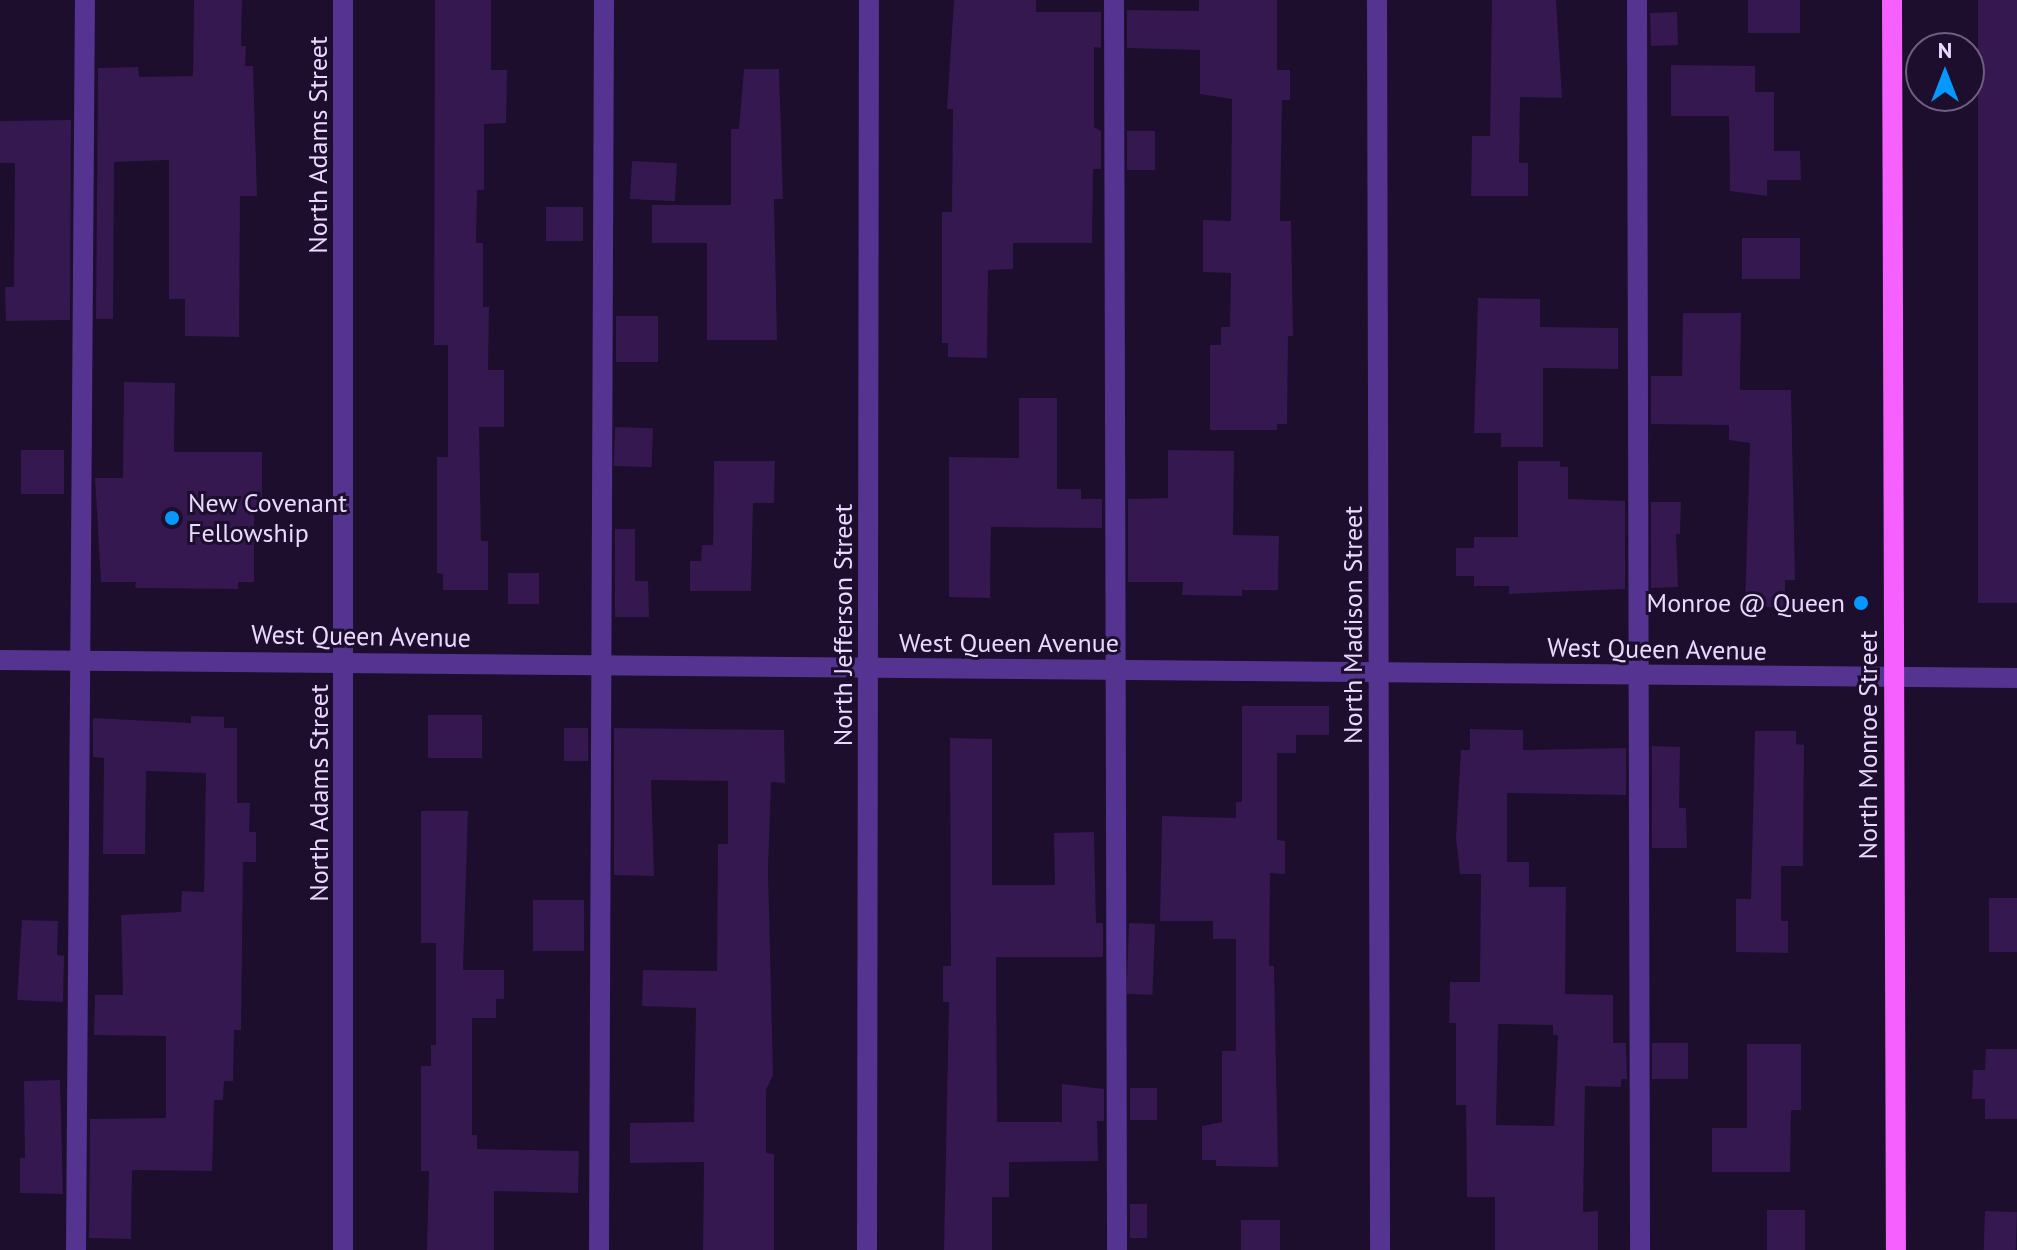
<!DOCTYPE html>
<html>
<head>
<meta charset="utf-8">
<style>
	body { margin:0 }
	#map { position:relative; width:2017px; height:1250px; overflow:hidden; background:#1c0e2c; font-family:"PT Sans",sans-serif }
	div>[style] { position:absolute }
	.building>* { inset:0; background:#34184f; transform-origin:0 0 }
	.minor>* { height:20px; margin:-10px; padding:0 10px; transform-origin:10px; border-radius:10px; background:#543490 }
	.major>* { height:20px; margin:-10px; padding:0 10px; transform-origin:10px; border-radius:10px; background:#f560ff }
	.dots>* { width:22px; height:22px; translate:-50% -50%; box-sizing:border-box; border:4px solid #1c0e2c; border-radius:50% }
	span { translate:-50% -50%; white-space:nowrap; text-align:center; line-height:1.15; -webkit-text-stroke:6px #1c0e2c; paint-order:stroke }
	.street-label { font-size:26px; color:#e9d9ff }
	.poi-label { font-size:26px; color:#e9d9ff }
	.left { translate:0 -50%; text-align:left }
	.right { translate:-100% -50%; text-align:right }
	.north { position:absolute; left:1905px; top:32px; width:80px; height:80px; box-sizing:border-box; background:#1c0e2c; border:2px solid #6e5f80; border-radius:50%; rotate:0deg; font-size:22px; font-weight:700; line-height:32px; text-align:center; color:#e9d9ff }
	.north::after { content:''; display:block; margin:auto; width:28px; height:36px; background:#0598ff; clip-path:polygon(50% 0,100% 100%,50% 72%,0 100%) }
</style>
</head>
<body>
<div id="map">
	<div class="building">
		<div style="clip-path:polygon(194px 0,242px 0,241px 46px,246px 46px,245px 66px,253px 66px,257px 196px,240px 196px,239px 337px,185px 336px,185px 299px,169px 299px,169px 160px,114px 162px,113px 319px,96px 319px,98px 68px,138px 67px,139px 77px,193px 76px)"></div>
		<div style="clip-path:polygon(435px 0,491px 0,491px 70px,507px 70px,506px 123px,484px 124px,484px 190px,477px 190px,476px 243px,483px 243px,483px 307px,489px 307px,488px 370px,504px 370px,504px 427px,479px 427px,481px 541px,488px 541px,488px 590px,443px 590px,443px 574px,437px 573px,437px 457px,448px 457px,448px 345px,434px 345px)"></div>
		<div style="clip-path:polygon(954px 0,1036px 0,1036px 12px,1101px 12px,1101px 48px,1094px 47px,1094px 127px,1101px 131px,1101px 169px,1093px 169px,1092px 243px,1013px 243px,1013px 269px,988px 270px,987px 358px,948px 357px,948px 343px,942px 343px,942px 212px,952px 212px,953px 109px,947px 109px)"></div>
		<div style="clip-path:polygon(1199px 0,1277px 0,1277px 70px,1290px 70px,1290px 100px,1282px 100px,1280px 221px,1291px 221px,1293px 336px,1288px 336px,1287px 424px,1277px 424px,1277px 430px,1210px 430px,1210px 345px,1221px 345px,1221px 327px,1230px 327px,1231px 273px,1203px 272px,1203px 220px,1231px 221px,1232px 99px,1200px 94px,1200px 50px,1127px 48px,1127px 10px,1199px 11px)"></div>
		<div style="clip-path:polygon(1492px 0,1556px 0,1562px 98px,1520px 97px,1519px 163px,1528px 163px,1528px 196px,1471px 196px,1472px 136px,1490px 136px)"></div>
		<div style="left:1748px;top:0;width:52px;height:33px"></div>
		<div style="left:1978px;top:0;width:39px;height:603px"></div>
		<div style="left:1677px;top:12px;width:33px;height:27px;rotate:88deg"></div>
		<div style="clip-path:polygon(1671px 65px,1755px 66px,1755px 92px,1774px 92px,1774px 151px,1800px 151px,1801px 180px,1767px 180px,1767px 196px,1730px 191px,1729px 116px,1671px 116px)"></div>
		<div style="clip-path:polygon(744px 69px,779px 69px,783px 199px,774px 199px,777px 340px,707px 340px,707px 243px,652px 243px,652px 205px,731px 205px,731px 129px,739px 129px)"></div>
		<div style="clip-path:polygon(71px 120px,70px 320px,6px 321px,5px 287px,14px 287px,15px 163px,0 163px,0 121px)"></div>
		<div style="left:1127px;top:131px;width:28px;height:39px"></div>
		<div style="left:632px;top:161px;width:45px;height:38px;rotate:3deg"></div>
		<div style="left:583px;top:207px;width:34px;height:37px;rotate:90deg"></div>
		<div style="left:1742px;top:238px;width:58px;height:41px"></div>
		<div style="clip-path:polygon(1478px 298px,1540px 299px,1540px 327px,1618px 328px,1618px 369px,1543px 368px,1543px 447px,1501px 447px,1501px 433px,1474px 433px)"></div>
		<div style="clip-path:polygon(1683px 313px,1741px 313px,1740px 390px,1791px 390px,1795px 580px,1785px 580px,1785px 607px,1745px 607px,1750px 443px,1729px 440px,1729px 425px,1651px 424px,1651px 376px,1682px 376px)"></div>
		<div style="left:616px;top:316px;width:42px;height:46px"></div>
		<div style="clip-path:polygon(124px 382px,175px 383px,174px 452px,262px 452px,262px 507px,254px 507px,254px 582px,238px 582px,238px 589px,135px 588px,136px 582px,101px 582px,95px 478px,123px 478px)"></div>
		<div style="clip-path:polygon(1019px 398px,1057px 398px,1057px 489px,1081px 489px,1081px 499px,1102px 499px,1102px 528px,991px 527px,990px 598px,949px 597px,949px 457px,1019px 458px)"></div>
		<div style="left:615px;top:427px;width:38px;height:39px;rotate:2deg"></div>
		<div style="left:64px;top:450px;width:44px;height:43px;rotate:90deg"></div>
		<div style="clip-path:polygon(1168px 450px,1234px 451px,1233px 535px,1279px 536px,1278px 590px,1242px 590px,1242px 596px,1182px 595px,1183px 582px,1128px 582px,1128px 499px,1168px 498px)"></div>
		<div style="clip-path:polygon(714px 461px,775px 461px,774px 503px,753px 503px,751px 591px,690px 591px,690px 561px,701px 561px,702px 545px,713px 545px)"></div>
		<div style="clip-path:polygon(1518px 461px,1560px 461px,1560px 467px,1568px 467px,1568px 499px,1625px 501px,1625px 589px,1509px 594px,1509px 586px,1474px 586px,1474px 576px,1456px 576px,1456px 548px,1474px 548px,1474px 537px,1518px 537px)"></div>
		<div style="clip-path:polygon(1651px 502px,1681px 502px,1680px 534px,1676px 534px,1678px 587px,1651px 588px)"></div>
		<div style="clip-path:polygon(615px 529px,635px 529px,635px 581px,648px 581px,649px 617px,615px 617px)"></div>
		<div style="left:508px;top:573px;width:31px;height:31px"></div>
		<div style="clip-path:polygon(1242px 706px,1329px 706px,1329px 735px,1296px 735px,1296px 753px,1277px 753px,1277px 840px,1285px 841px,1285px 874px,1270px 873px,1269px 966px,1274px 966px,1278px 1167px,1216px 1166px,1216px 1160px,1202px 1160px,1202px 1126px,1222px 1122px,1222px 1051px,1236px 1051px,1236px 939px,1213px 939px,1213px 921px,1160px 921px,1162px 816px,1236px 818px,1236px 802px,1242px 802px)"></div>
		<div style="left:428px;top:715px;width:54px;height:43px"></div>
		<div style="clip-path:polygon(191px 716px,224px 717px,224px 728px,237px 728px,237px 803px,250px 803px,249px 832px,256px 832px,256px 862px,243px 862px,241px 1030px,234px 1030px,233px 1081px,224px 1081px,223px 1100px,214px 1100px,212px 1171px,132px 1170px,131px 1239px,89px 1238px,90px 1119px,166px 1118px,166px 1036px,94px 1035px,95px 995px,123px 995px,121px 915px,181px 912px,182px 891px,204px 892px,206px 773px,146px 771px,145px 854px,103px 854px,104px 758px,93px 757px,93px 718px,191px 723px)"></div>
		<div style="left:564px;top:728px;width:24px;height:33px"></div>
		<div style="clip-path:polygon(614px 728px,784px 730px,785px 783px,771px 782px,768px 869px,773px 1075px,766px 1090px,766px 1153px,774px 1154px,774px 1250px,703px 1250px,704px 1162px,630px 1163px,630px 1123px,694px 1122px,696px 1008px,642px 1006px,643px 970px,717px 971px,718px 844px,728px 844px,728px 781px,651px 780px,654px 876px,614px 875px)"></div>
		<div style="clip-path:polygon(evenodd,1470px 729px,1523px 730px,1523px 750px,1626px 748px,1626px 795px,1507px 793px,1507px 862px,1529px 862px,1529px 887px,1566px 887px,1565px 994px,1613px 995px,1613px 1043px,1626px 1043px,1627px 1079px,1621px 1079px,1621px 1087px,1585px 1086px,1583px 1212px,1598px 1211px,1598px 1250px,1495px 1250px,1495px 1197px,1467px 1197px,1466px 1105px,1456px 1105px,1456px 1023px,1449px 1023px,1450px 982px,1480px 982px,1481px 874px,1460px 874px,1456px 838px,1461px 750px,1470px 750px,1470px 729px,1498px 1024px,1553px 1025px,1553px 1035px,1558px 1035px,1554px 1126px,1496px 1125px,1498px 1024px)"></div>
		<div style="clip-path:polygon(1755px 731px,1796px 731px,1796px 744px,1804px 745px,1803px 866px,1781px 866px,1781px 921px,1788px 921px,1788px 953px,1736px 952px,1736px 899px,1751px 899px)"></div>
		<div style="clip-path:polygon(950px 738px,992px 739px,992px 885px,1055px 885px,1054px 833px,1094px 832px,1096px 923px,1103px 923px,1103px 957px,996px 957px,997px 1122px,1062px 1122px,1062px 1084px,1104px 1089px,1104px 1121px,1097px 1121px,1098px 1161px,1009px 1162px,1009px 1197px,992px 1197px,992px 1250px,944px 1250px,949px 1002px,943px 1002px,943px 966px,951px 966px)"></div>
		<div style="clip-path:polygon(1652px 746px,1680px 747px,1679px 808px,1686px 808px,1687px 848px,1652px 848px)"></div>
		<div style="clip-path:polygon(421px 811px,468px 811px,463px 970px,504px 970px,504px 999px,496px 999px,496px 1018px,472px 1018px,472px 1135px,477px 1135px,477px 1149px,579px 1151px,578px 1193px,494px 1191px,494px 1250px,427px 1250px,429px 1171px,421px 1171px,421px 1066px,431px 1066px,431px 1045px,436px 1045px,436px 943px,421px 943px)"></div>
		<div style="left:1989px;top:898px;width:28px;height:54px"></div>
		<div style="left:533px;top:900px;width:51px;height:51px"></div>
		<div style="clip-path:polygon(22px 920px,58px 921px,57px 955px,64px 956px,63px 1002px,17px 1000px)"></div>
		<div style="left:1129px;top:923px;width:26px;height:71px;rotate:2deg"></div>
		<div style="left:1652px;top:1043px;width:36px;height:36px"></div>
		<div style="clip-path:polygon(1747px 1044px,1801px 1044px,1801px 1110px,1791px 1110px,1790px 1172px,1712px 1172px,1712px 1128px,1747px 1128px)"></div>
		<div style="clip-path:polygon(1986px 1049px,2017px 1049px,2017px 1119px,1985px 1119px,1985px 1099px,1972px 1099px,1973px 1070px,1985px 1070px)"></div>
		<div style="clip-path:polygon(60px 1080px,63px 1194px,20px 1193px,20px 1158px,25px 1158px,24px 1081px)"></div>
		<div style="left:1130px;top:1088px;width:27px;height:32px"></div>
		<div style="left:1130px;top:1204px;width:17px;height:34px"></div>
		<div style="left:1767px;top:1210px;width:38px;height:40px"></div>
		<div style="left:1985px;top:1211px;width:32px;height:39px;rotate:2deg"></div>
		<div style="left:1241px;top:1220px;width:39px;height:30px"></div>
	</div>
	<div class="minor">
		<div style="left:343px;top:0;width:1250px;rotate:90deg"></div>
		<div style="left:1114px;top:0;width:1250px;rotate:89.86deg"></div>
		<div style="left:1377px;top:0;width:1250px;rotate:89.86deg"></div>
		<div style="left:1637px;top:0;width:1250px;rotate:89.86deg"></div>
		<div style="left:0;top:660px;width:2017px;rotate:0.51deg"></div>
		<div style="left:76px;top:1250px;width:1250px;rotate:-89.59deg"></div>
		<div style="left:599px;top:1250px;width:1250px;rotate:-89.77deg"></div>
		<div style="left:867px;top:1250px;width:1250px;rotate:-89.91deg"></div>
	</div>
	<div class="major">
		<div style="left:1892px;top:0;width:1250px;rotate:89.82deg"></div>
	</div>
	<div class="dots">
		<div style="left:172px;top:518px;background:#0598ff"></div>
		<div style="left:1861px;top:603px;background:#0598ff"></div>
	</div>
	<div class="street-label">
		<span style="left:318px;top:145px;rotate:-90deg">North Adams Street</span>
		<span style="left:843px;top:625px;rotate:-90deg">North Jefferson Street</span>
		<span style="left:1353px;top:625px;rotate:-90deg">North Madison Street</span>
		<span style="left:361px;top:636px;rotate:1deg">West Queen Avenue</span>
		<span style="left:1009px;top:643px">West Queen Avenue</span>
		<span style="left:1657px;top:649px;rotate:1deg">West Queen Avenue</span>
		<span style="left:1868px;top:745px;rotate:-90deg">North Monroe Street</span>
		<span style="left:319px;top:793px;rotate:-90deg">North Adams Street</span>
	</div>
	<div class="poi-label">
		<span class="left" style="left:188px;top:518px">New Covenant<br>Fellowship</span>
		<span class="right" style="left:1845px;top:603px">Monroe @ Queen</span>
	</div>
	<div class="north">N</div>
</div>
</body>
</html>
